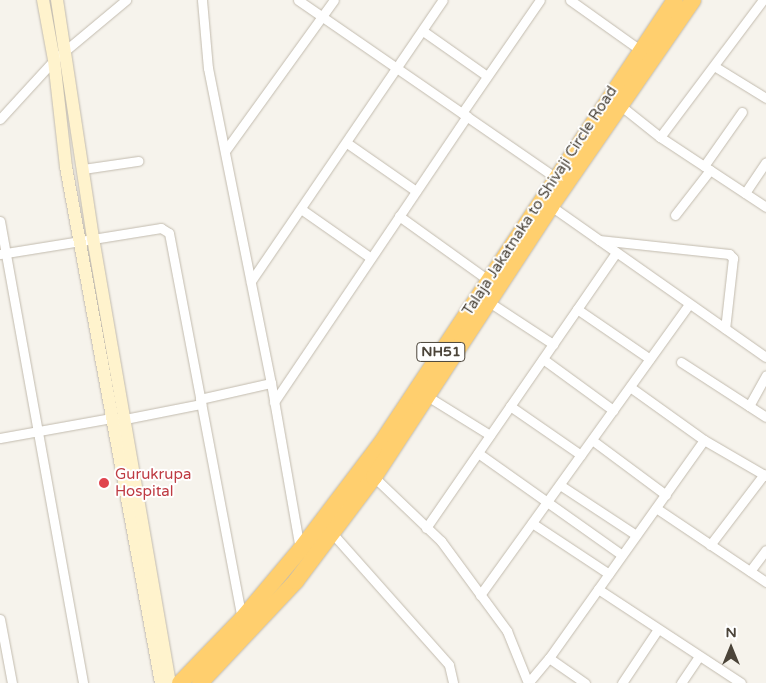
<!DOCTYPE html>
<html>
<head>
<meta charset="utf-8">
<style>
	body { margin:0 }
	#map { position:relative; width:766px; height:683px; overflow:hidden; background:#f6f3ec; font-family:"Varela Round",sans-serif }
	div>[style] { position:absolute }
	.roads { filter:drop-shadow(0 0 1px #c2bbae) drop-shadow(0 0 1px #c2bbae) }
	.street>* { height:9px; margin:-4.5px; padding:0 4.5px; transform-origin:4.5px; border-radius:4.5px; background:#fff }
	.secondary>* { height:12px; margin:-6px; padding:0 6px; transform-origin:6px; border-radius:6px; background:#fff3cd }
	.highway>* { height:16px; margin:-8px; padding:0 8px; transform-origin:8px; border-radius:8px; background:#ffcf6e }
	.dots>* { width:14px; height:14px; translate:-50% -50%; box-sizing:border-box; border:2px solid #fff; border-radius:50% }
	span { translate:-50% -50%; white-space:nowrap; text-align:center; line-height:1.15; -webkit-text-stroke:4px #fff; paint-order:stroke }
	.shield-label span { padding:1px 4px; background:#fff; border:1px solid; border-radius:4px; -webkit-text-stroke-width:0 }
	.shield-label { font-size:14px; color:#4b4439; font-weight:700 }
	.street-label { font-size:15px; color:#4b4439 }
	.health-label { font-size:15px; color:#be3a42 }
	.left { translate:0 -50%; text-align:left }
	.north { position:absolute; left:706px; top:623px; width:50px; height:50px; -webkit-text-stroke:4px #fff; paint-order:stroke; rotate:0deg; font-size:14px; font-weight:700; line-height:20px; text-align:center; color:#4b4439 }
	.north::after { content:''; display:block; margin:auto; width:18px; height:22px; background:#4b4439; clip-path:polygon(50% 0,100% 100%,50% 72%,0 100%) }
</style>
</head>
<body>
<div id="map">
	<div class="roads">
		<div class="street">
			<div style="left:202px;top:0;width:68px;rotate:85deg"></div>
			<div style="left:208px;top:68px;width:321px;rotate:78.7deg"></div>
			<div style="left:271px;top:383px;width:169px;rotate:80.1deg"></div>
			<div style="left:298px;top:0;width:318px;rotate:34.6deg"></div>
			<div style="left:570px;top:0;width:86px;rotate:35.5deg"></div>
			<div style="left:423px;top:31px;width:78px;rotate:35.1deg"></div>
			<div style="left:714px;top:66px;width:61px;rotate:31.6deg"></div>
			<div style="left:621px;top:106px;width:50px;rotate:38.5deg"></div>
			<div style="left:660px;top:137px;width:127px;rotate:33.4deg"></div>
			<div style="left:462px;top:113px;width:137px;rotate:-55.4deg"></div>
			<div style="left:0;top:119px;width:80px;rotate:-47.5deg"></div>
			<div style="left:54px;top:60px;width:94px;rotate:-39.8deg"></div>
			<div style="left:660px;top:137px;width:171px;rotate:-53.1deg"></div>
			<div style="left:347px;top:143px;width:84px;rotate:34.8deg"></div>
			<div style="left:225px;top:151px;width:186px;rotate:-54.2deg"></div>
			<div style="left:704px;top:166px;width:66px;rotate:-54.9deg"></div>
			<div style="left:83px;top:169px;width:56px;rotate:-8.3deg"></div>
			<div style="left:745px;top:193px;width:37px;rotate:-56deg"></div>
			<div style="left:548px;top:204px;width:266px;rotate:35.1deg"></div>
			<div style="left:301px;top:209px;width:85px;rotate:35deg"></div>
			<div style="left:675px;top:215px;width:57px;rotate:-52.1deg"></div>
			<div style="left:399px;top:216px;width:110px;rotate:35.7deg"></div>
			<div style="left:0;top:221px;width:469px;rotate:79.8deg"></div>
			<div style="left:599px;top:240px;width:131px;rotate:6.1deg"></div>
			<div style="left:729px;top:254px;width:6px;rotate:45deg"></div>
			<div style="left:733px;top:258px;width:71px;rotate:96.4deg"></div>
			<div style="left:0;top:254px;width:163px;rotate:-9.2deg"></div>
			<div style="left:161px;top:228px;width:9px;rotate:32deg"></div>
			<div style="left:169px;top:233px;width:393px;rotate:79.3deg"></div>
			<div style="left:251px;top:281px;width:340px;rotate:-55.7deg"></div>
			<div style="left:489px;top:302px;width:77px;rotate:33.3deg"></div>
			<div style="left:577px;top:309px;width:88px;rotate:34.4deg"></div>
			<div style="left:543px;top:359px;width:87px;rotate:36.1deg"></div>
			<div style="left:681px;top:362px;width:101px;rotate:32.9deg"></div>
			<div style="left:427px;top:396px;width:74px;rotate:31.8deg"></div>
			<div style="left:200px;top:399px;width:73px;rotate:-12.7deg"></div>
			<div style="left:274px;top:402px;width:345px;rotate:-56deg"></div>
			<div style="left:510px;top:406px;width:86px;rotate:34.6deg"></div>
			<div style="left:749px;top:406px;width:35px;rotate:-61deg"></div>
			<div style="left:120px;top:420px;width:83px;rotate:-11.2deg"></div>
			<div style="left:0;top:438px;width:113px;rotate:-10.2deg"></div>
			<div style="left:592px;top:440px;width:92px;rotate:36.6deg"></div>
			<div style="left:704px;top:440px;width:72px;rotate:30.1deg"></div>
			<div style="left:478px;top:453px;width:176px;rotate:35.3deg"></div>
			<div style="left:374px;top:477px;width:93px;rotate:43.7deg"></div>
			<div style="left:441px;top:541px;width:112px;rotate:53.7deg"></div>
			<div style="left:507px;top:631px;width:56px;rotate:68deg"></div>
			<div style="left:560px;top:485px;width:91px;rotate:33.3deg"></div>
			<div style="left:656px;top:508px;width:133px;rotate:33.9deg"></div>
			<div style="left:532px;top:523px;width:92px;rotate:33.5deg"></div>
			<div style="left:426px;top:528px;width:334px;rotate:-55.4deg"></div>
			<div style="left:332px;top:533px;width:176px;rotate:48.4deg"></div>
			<div style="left:449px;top:665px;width:18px;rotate:77deg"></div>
			<div style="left:710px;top:545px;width:89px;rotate:-52.7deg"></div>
			<div style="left:750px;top:571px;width:26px;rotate:-53deg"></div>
			<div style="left:598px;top:589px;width:171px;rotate:33.3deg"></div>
			<div style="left:480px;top:595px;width:358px;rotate:-54.3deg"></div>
			<div style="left:0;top:619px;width:65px;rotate:79.4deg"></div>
			<div style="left:549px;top:658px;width:44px;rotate:34.8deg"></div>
			<div style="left:528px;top:683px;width:33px;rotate:-50deg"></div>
			<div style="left:549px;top:658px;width:267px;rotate:-54.6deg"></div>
			<div style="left:704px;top:440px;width:91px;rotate:-144.4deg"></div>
			<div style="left:622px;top:683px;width:65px;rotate:-56.3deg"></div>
			<div style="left:681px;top:683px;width:32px;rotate:-56deg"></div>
		</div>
		<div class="secondary">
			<div style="left:43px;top:0;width:61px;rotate:79.6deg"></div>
			<div style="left:54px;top:60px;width:108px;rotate:83.6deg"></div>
			<div style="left:66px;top:167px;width:525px;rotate:79.57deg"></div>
			<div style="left:57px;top:0;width:241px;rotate:81.4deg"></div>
			<div style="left:93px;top:238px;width:452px;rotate:80.2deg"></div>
		</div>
		<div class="highway">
			<div style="left:180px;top:683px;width:89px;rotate:-45.9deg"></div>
			<div style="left:242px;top:619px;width:90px;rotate:-50deg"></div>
			<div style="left:300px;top:550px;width:136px;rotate:-52.8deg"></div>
			<div style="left:382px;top:442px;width:530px;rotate:-56.46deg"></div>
			<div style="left:200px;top:683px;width:140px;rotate:-46.7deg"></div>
			<div style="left:296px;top:581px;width:130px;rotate:-53.1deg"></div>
			<div style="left:374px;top:477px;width:324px;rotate:-56.8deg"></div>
			<div style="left:551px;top:206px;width:250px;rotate:-55.4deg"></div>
		</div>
	</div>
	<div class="dots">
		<div style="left:104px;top:483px;background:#e0444e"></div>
	</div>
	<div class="shield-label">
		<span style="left:441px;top:352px">NH51</span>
	</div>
	<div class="street-label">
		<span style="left:540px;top:201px;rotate:-57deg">Talaja Jakatnaka to Shivaji Circle Road</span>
	</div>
	<div class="health-label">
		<span class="left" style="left:115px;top:483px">Gurukrupa<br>Hospital</span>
	</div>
	<div class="north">N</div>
</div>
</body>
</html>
